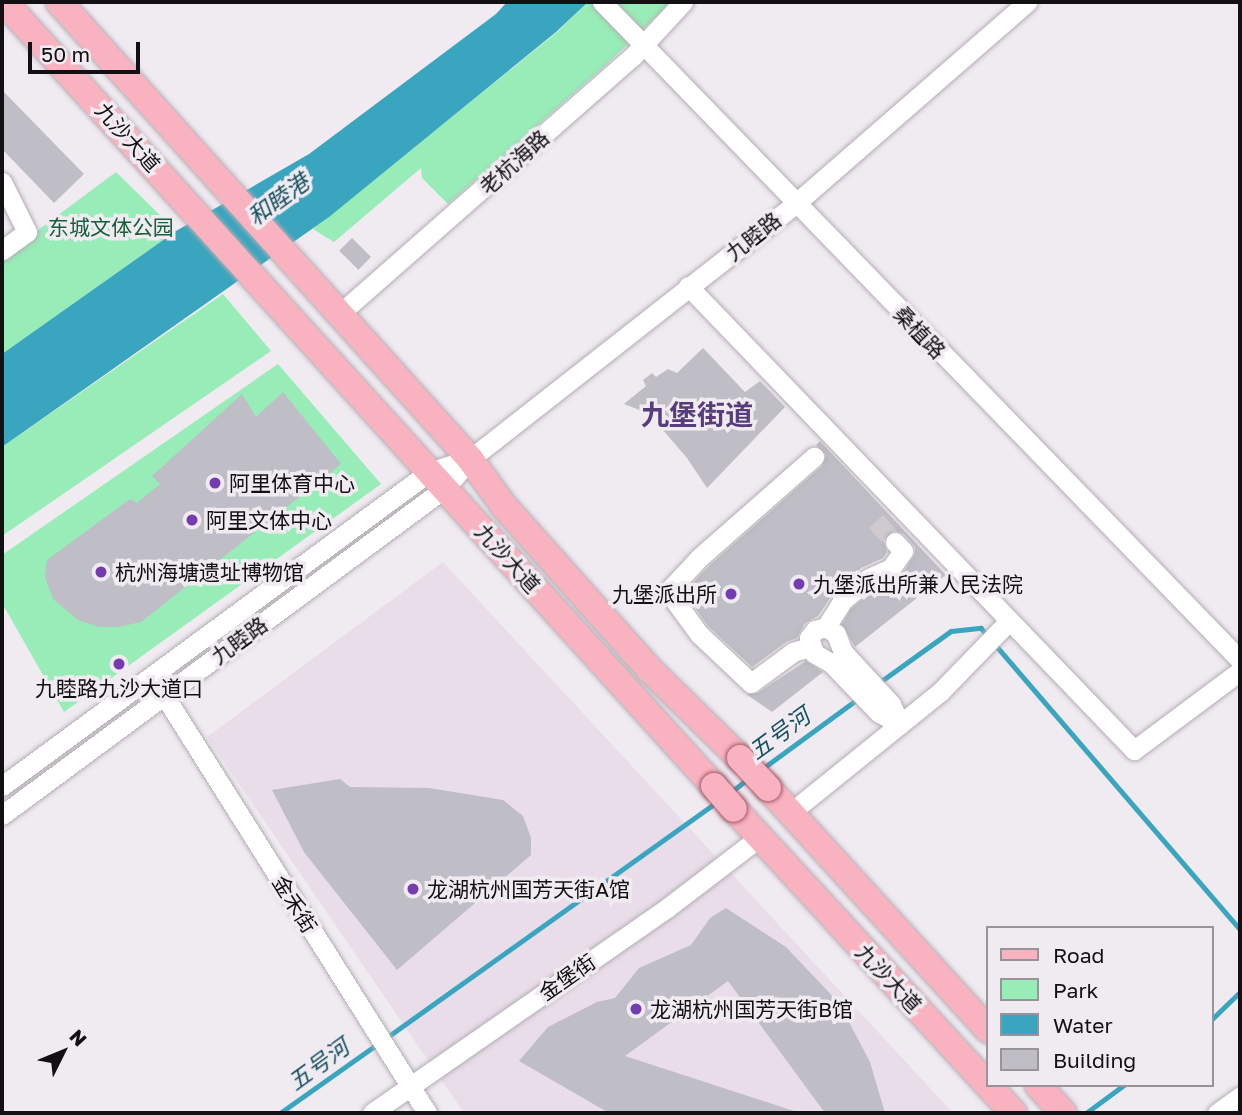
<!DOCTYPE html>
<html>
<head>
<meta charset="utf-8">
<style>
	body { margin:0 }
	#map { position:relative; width:1242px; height:1115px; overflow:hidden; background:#f0eaf1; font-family:"Golos Text","Noto Sans SC",sans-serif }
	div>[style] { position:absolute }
	.built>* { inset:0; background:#e9ddea }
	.green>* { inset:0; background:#98ecb8 }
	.water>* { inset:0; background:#3aa5be }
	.stream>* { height:4.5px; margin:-2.25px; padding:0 2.25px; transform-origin:2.25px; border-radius:2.25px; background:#3aa5be }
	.building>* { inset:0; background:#bfbdc5; transform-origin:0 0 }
	.minor-tunnel>* { height:19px; margin-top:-9.5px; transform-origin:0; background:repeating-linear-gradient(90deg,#cfc9d0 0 19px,transparent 0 29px) }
	.roads { filter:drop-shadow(0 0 2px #b3aeb4) drop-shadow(0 0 2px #b3aeb4) }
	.minor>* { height:19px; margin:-9.5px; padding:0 9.5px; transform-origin:9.5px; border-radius:9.5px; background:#fff }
	.major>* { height:26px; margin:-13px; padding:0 13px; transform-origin:13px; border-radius:13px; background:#f9b3c0 }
	.bridges { filter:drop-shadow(0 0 2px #a65968) drop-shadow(0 0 2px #a65968) }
	.major-bridge>* { height:26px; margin:-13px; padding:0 13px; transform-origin:13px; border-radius:13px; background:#f9b3c0 }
	.dots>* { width:19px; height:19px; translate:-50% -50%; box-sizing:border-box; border:4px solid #f0eaf1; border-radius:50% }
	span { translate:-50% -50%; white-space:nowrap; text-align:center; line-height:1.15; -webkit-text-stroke:7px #f0eaf1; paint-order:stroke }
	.street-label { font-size:21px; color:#121012 }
	.park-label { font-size:21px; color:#17603b }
	.poi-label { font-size:21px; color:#121012 }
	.left { translate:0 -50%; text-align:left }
	.right { translate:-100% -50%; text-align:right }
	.water-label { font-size:23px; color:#14515e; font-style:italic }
	.district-label { font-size:28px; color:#573d79; font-weight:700 }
	.frame { position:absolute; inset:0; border:4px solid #121012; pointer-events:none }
	.legend { position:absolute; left:986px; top:926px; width:228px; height:161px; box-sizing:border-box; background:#f0eaf1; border:2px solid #979398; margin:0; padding:9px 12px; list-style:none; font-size:21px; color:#121012 }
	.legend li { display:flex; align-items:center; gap:14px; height:35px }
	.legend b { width:35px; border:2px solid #979398 }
	.north { position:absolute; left:28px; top:1017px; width:70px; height:70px; -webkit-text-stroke:5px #f0eaf1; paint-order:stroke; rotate:47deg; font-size:19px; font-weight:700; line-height:28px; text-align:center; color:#121012 }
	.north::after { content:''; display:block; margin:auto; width:24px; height:32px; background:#121012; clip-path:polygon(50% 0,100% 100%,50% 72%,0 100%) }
	.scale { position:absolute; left:28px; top:42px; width:112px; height:32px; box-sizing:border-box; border:4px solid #121012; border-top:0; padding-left:9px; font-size:21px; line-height:24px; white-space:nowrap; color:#121012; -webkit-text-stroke:5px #f0eaf1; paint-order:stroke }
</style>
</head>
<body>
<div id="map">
	<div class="built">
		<div style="clip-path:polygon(443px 562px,953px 1113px,464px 1113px,207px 737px)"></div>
	</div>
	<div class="green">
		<div style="clip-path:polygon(588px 2px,671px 2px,608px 63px,448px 204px,422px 178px,421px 168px,334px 242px,313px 229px,556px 33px)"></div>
		<div style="clip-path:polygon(116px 172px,176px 231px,2px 354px,2px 257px)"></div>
		<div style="clip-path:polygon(223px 294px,271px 351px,2px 536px,2px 447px)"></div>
		<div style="clip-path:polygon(278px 364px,381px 484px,64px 712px,2px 603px,2px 555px)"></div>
	</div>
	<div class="water">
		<div style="clip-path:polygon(507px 2px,588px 2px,556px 32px,329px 217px,2px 447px,2px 354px,176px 231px,309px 154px,496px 14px)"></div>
	</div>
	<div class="stream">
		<div style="left:993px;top:642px;width:379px;rotate:49.3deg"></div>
		<div style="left:880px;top:682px;width:87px;rotate:-35.7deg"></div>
		<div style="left:951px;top:631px;width:30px;rotate:-6deg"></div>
		<div style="left:981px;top:628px;width:11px;rotate:49deg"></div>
		<div style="left:762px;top:769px;width:120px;rotate:-36.2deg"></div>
		<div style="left:731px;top:792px;width:23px;rotate:-38deg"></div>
		<div style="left:1212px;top:1019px;width:39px;rotate:-44deg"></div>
		<div style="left:386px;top:1038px;width:404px;rotate:-35.5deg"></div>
		<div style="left:280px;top:1113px;width:118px;rotate:-35.3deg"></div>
		<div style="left:1086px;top:1113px;width:47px;rotate:-36.4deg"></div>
	</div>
	<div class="building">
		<div style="clip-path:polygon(2px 90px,84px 174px,54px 203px,2px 149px)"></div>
		<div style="left:352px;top:238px;width:27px;height:18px;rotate:45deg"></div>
		<div style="clip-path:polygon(703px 348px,745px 392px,760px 381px,785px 407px,707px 488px,687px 458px,656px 422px,642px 411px,624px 404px,646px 386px,643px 380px,652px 373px,656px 377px,668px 369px,677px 373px)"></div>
		<div style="clip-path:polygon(283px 392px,341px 464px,141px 622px,118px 627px,99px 627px,78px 620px,53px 599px,45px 577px,47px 560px,130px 499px,137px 503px,160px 484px,152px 476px,242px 394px,256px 417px)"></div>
		<div style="clip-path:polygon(820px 441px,946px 575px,855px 647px,842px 624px,851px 609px,876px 588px,901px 576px,915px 554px,915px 547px,904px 534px,892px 530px,883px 539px,887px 552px,883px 558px,861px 568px,834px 592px,818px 616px,805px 623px,797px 638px,786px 642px,752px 667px,708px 626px,684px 592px,709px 566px,822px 466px,826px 455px,816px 445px)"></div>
		<div style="clip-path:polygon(806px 661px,823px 672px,772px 712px,746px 694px,758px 693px)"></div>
		<div style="clip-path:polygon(340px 779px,350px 787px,429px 788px,503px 800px,523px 816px,531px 838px,531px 855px,397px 970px,304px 852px,272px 790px)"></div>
		<div style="clip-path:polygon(726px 908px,786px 947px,839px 1003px,870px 1062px,885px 1113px,825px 1113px,728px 981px,625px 1056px,794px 1111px,793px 1113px,609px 1113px,519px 1061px,548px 1027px,597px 1002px,615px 998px,639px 968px,691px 945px,710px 918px)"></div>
	</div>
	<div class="minor-tunnel">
		<div style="left:876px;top:521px;width:28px;rotate:48deg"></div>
	</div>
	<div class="roads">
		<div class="minor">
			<div style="left:602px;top:2px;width:917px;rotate:45.88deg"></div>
			<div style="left:2px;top:182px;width:56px;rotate:63.4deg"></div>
			<div style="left:27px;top:232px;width:31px;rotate:144deg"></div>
			<div style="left:688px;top:286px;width:644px;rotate:46.13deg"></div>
			<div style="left:1134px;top:750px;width:132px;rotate:-36.7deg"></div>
			<div style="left:338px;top:315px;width:393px;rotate:-41.3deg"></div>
			<div style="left:633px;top:56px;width:74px;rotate:-47.2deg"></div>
			<div style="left:826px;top:627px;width:12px;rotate:35deg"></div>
			<div style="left:836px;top:634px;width:19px;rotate:69deg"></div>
			<div style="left:843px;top:652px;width:71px;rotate:47.3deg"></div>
			<div style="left:891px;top:704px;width:22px;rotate:66deg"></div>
			<div style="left:900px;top:724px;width:24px;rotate:-152deg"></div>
			<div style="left:879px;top:713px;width:69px;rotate:-133.8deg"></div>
			<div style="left:831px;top:663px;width:20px;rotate:-150deg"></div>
			<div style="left:814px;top:653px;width:16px;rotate:-108deg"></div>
			<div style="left:809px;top:638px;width:10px;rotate:-53deg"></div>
			<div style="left:815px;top:630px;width:11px;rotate:-15deg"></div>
			<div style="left:826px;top:627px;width:31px;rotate:-58deg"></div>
			<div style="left:842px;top:601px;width:35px;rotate:-40deg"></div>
			<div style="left:869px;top:578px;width:24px;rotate:-24deg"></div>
			<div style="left:891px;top:568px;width:21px;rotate:-55deg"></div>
			<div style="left:903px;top:551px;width:12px;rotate:-132deg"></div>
			<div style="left:810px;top:647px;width:18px;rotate:164deg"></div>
			<div style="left:793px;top:652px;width:52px;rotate:143.6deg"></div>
			<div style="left:751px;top:683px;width:71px;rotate:-136.7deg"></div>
			<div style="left:699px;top:634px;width:46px;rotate:-126.1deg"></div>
			<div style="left:672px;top:597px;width:9px;rotate:-96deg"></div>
			<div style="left:671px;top:588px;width:42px;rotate:-46.9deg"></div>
			<div style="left:700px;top:557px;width:152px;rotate:-41.3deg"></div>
			<div style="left:164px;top:695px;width:494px;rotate:57.8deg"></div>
			<div style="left:2px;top:786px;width:530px;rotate:-36.33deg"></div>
			<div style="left:429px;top:472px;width:42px;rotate:-18deg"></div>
			<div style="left:790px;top:813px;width:193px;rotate:-38.9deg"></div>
			<div style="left:940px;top:692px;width:99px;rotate:-45.8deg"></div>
			<div style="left:2px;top:815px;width:551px;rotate:-36.43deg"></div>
			<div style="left:445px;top:488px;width:38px;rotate:-49deg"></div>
			<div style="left:470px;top:459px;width:413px;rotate:-38.1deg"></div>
			<div style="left:795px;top:204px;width:308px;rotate:-41deg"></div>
			<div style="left:372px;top:1113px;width:359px;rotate:-34.8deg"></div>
			<div style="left:667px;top:908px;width:117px;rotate:-37.4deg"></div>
			<div style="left:1217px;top:1113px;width:29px;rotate:-36deg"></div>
		</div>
		<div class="major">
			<div style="left:4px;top:2px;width:1058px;rotate:47.84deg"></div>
			<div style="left:59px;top:2px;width:615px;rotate:48.03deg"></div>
			<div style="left:470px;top:459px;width:57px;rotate:54.3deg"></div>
			<div style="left:503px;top:505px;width:220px;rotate:48.3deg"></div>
			<div style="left:649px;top:669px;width:127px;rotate:44.4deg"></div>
			<div style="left:768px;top:788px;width:327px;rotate:47.7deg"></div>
			<div style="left:734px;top:809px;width:413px;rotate:47.4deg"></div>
			<div style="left:1038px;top:1085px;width:38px;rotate:48deg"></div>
		</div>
	</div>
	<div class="bridges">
		<div class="major-bridge">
			<div style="left:740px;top:758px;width:41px;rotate:47deg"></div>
			<div style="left:714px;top:786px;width:30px;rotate:49deg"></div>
		</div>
	</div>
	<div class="dots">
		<div style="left:215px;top:483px;background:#753cb2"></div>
		<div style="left:192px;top:520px;background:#753cb2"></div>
		<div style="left:101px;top:572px;background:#753cb2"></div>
		<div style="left:799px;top:584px;background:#753cb2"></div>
		<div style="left:731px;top:594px;background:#753cb2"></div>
		<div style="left:119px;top:664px;background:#753cb2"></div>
		<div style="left:413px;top:889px;background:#753cb2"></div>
		<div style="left:636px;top:1009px;background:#753cb2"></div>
	</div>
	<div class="street-label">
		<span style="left:128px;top:137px;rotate:48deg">九沙大道</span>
		<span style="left:514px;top:162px;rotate:-42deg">老杭海路</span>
		<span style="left:753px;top:236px;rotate:-38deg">九睦路</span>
		<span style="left:920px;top:332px;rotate:46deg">桑植路</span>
		<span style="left:508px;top:558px;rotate:48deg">九沙大道</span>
		<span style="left:239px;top:640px;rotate:-36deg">九睦路</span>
		<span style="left:295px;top:904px;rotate:58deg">金禾街</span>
		<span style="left:567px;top:977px;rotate:-35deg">金堡街</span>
		<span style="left:889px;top:978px;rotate:47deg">九沙大道</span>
	</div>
	<div class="park-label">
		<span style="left:111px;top:227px">东城文体公园</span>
	</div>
	<div class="poi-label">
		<span class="left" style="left:229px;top:483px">阿里体育中心</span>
		<span class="left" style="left:206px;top:520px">阿里文体中心</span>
		<span class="left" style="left:115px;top:572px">杭州海塘遗址博物馆</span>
		<span class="left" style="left:813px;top:584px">九堡派出所兼人民法院</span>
		<span class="right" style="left:717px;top:594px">九堡派出所</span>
		<span style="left:119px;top:688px">九睦路九沙大道口</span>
		<span class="left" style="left:427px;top:889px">龙湖杭州国芳天街A馆</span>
		<span class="left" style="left:650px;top:1009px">龙湖杭州国芳天街B馆</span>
	</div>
	<div class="water-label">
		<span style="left:278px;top:199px;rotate:-36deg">和睦港</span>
		<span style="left:779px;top:733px;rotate:-36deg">五号河</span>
		<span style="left:318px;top:1064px;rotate:-36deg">五号河</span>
	</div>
	<div class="district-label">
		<span style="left:697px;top:415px">九堡街道</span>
	</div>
	<div class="frame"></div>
	<ul class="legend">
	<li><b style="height:9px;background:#f9b3c0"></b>Road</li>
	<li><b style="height:19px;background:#98ecb8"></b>Park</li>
	<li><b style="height:19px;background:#3aa5be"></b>Water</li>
	<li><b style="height:19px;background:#bfbdc5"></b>Building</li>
	</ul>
	<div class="north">N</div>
	<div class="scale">50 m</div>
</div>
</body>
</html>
